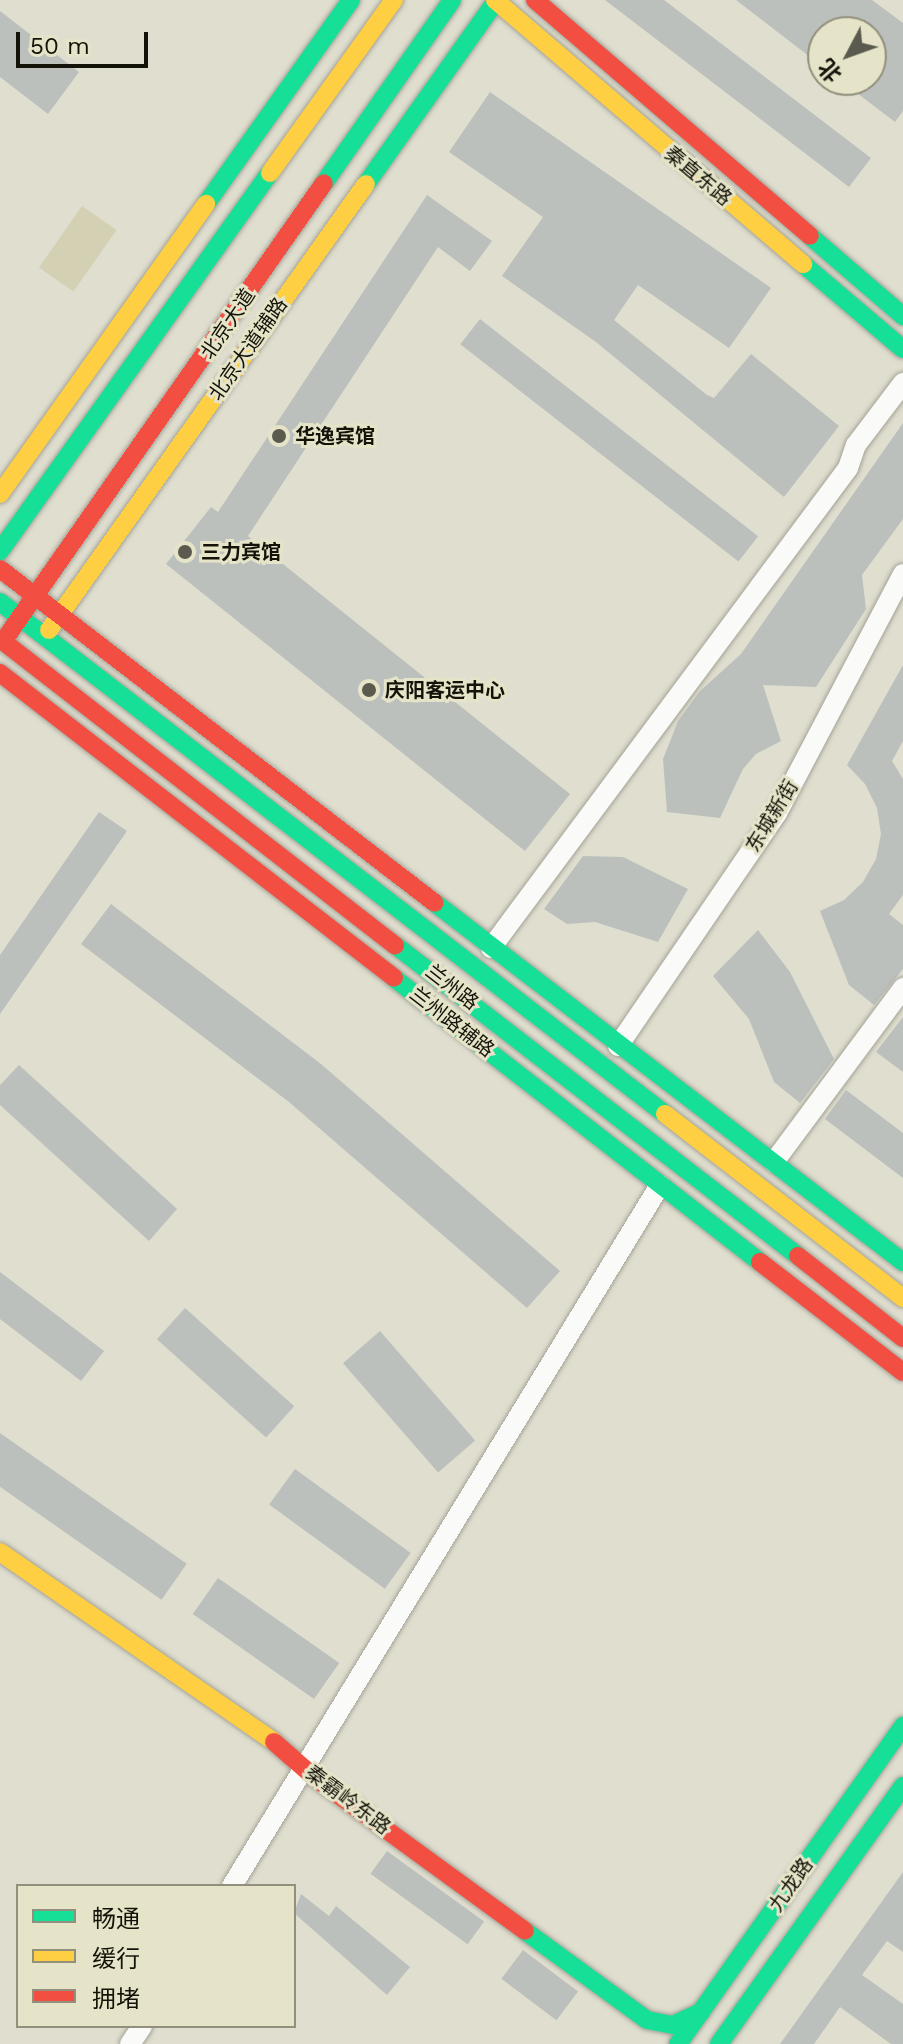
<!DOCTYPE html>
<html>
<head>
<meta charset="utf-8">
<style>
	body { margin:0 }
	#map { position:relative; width:903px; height:2044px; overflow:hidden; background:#dfdecf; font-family:"Work Sans","Noto Sans SC",sans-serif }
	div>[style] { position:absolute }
	.green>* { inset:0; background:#d3d0b3; transform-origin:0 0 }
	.building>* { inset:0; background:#bcc0bd; transform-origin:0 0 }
	.roads { filter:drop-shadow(0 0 2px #a4a397) drop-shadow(0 0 2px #a4a397) }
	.street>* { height:20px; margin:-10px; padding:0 10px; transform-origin:10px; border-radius:10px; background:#fafaf8 }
	.fast>* { height:18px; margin:-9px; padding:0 9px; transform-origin:9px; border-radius:9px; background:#16e098 }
	.slow>* { height:18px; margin:-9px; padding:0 9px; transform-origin:9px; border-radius:9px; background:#ffcf43 }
	.jam>* { height:18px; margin:-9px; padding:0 9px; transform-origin:9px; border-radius:9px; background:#f24e42 }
	.dots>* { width:22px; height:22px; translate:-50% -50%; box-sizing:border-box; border:4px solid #e6e4c8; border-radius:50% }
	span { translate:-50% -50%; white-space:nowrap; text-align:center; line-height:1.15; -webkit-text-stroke:6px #e6e4c8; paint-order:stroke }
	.street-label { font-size:20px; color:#141309 }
	.poi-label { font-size:20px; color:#141309; font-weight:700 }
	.left { translate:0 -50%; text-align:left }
	.legend { position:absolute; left:16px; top:1884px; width:280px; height:144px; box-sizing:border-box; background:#e6e4c8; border:2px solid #92907c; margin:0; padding:10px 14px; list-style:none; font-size:24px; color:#141309 }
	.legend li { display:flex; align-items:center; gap:16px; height:40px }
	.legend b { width:40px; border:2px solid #92907c }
	.north { position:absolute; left:807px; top:16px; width:80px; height:80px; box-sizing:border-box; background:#e6e4c8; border:2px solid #92907c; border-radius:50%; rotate:229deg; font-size:22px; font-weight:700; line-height:32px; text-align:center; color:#141309 }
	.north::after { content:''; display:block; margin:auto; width:28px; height:36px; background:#5b5a4e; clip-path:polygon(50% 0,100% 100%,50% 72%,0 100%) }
	.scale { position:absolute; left:16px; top:32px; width:132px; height:36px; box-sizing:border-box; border:4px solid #141309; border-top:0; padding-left:10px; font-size:24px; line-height:28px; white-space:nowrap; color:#141309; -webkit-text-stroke:6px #e6e4c8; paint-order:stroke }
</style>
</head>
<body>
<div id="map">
	<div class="green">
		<div style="left:82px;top:206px;width:42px;height:75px;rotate:35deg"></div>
	</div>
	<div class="building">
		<div style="clip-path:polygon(605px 0,664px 0,871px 158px,849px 187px)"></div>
		<div style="clip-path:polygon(736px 0,872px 0,903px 23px,903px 111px,895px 122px,840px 80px,871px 80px,871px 32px,823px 32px,823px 67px)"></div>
		<div style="clip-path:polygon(0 11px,79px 72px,48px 114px,0 77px)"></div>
		<div style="clip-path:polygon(490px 92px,771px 288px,729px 348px,638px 285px,614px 320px,707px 395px,714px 398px,751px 354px,839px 426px,784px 497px,596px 342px,502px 276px,543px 217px,449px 152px)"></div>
		<div style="clip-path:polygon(427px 195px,492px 241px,470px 271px,438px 247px,248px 536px,570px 794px,525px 851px,166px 564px,211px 507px,218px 512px)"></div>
		<div style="left:480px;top:319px;width:353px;height:32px;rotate:38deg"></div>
		<div style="clip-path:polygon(903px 423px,903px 519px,862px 575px,866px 609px,816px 687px,763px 685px,781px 741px,756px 754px,743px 769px,720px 818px,667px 812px,663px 759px,678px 721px,700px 691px,741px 654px)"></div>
		<div style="clip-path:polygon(903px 665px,903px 741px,892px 761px,903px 779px,903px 895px,889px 914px,903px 925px,903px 969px,874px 1005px,849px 985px,820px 911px,844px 900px,863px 882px,876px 859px,881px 834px,877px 808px,865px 784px,847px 765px)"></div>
		<div style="clip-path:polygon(99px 812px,127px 831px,0 1014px,0 955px)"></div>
		<div style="clip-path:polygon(583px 856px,623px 857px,688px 889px,658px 942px,595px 922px,567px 924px,544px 909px)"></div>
		<div style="clip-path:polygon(111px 904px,321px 1064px,560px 1271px,527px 1308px,289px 1102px,81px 944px)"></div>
		<div style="clip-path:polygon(758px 930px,790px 972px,834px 1059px,800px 1103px,774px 1082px,749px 1019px,713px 976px)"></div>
		<div style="clip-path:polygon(903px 1017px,903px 1072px,876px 1052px)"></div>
		<div style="clip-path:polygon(19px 1065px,177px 1209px,149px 1241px,0 1105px,0 1085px)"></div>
		<div style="clip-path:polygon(846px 1090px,903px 1133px,903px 1178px,825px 1119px)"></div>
		<div style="clip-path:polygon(0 1272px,104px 1351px,81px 1381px,0 1319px)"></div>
		<div style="left:185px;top:1308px;width:147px;height:42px;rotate:42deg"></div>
		<div style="left:380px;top:1331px;width:145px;height:49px;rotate:49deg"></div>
		<div style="left:0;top:1433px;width:228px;height:44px;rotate:35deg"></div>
		<div style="left:295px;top:1469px;width:143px;height:44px;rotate:36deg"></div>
		<div style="left:218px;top:1578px;width:148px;height:44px;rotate:35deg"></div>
		<div style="left:387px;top:1851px;width:120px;height:28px;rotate:36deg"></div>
		<div style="clip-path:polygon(903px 1872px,903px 1952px,887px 1941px,862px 1975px,903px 2004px,903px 2044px,891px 2044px,840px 2007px,814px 2044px,780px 2044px)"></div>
		<div style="clip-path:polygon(301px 1894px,329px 1916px,336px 1906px,410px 1967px,387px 1995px,294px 1913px)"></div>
		<div style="left:523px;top:1950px;width:69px;height:36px;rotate:37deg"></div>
	</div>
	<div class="roads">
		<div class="street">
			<div style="left:491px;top:948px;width:598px;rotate:-53.36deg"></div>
			<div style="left:848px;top:468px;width:24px;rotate:-71deg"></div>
			<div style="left:856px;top:445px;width:78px;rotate:-52.8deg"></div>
			<div style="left:618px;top:1046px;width:282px;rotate:-55.7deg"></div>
			<div style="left:777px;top:813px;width:270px;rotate:-62.2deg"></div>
			<div style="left:774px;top:1162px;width:217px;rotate:-53.4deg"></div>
			<div style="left:232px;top:1886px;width:821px;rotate:-58.59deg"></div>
			<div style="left:130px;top:2044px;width:22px;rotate:-56deg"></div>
		</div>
		<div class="fast">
			<div style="left:324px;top:183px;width:223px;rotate:-55deg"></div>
			<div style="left:366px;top:184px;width:226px;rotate:-54.6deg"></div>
			<div style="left:206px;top:204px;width:250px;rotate:-54.6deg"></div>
			<div style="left:810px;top:236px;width:123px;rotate:40.7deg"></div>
			<div style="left:803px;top:264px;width:131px;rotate:40.4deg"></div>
			<div style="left:0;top:551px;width:465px;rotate:-54.5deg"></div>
			<div style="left:0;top:602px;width:839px;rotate:37.59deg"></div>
			<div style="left:435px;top:903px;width:590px;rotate:37.49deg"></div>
			<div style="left:395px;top:945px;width:509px;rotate:37.66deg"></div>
			<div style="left:394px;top:978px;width:463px;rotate:37.8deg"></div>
			<div style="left:525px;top:1931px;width:151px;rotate:36.1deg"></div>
			<div style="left:647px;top:2020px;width:26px;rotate:11deg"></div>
			<div style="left:673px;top:2025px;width:31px;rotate:-25deg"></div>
			<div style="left:678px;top:2044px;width:390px;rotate:-54.7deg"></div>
			<div style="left:719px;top:2044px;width:317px;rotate:-54.5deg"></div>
		</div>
		<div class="slow">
			<div style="left:495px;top:0;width:406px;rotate:40.6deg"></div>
			<div style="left:270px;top:173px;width:213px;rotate:-54.4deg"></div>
			<div style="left:0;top:494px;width:356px;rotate:-54.6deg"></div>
			<div style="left:49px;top:630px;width:547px;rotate:-54.6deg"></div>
			<div style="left:665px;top:1114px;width:301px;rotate:37.7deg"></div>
			<div style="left:0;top:1552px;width:333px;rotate:34.7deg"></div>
		</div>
		<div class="jam">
			<div style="left:535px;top:0;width:362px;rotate:40.6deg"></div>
			<div style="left:0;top:569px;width:548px;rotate:37.52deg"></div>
			<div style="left:9px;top:633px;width:549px;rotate:-55.01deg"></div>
			<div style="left:0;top:639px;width:500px;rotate:37.8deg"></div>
			<div style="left:0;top:673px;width:498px;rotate:37.7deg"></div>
			<div style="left:798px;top:1256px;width:133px;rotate:38deg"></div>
			<div style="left:760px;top:1262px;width:180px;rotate:37.6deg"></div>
			<div style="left:274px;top:1742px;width:53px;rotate:41.2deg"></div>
			<div style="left:314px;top:1777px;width:261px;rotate:36.1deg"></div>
		</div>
	</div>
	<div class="dots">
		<div style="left:279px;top:436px;background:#5b5a4e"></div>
		<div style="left:185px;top:552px;background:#5b5a4e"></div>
		<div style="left:369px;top:690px;background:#5b5a4e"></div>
	</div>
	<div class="street-label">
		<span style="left:698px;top:176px;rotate:40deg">秦直东路</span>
		<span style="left:228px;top:324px;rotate:-56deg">北京大道</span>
		<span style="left:248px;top:349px;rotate:-55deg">北京大道辅路</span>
		<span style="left:772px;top:816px;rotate:-59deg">东城新街</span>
		<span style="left:452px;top:987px;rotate:38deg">兰州路</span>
		<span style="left:452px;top:1022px;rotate:38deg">兰州路辅路</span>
		<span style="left:348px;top:1800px;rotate:37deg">秦霸岭东路</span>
		<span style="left:791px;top:1885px;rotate:-55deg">九龙路</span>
	</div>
	<div class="poi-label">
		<span class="left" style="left:295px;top:436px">华逸宾馆</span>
		<span class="left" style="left:201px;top:552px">三力宾馆</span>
		<span class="left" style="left:385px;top:690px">庆阳客运中心</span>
	</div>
	<ul class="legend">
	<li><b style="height:10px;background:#16e098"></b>畅通</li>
	<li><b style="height:10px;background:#ffcf43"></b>缓行</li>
	<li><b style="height:10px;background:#f24e42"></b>拥堵</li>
	</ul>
	<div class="north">北</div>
	<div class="scale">50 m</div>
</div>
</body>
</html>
